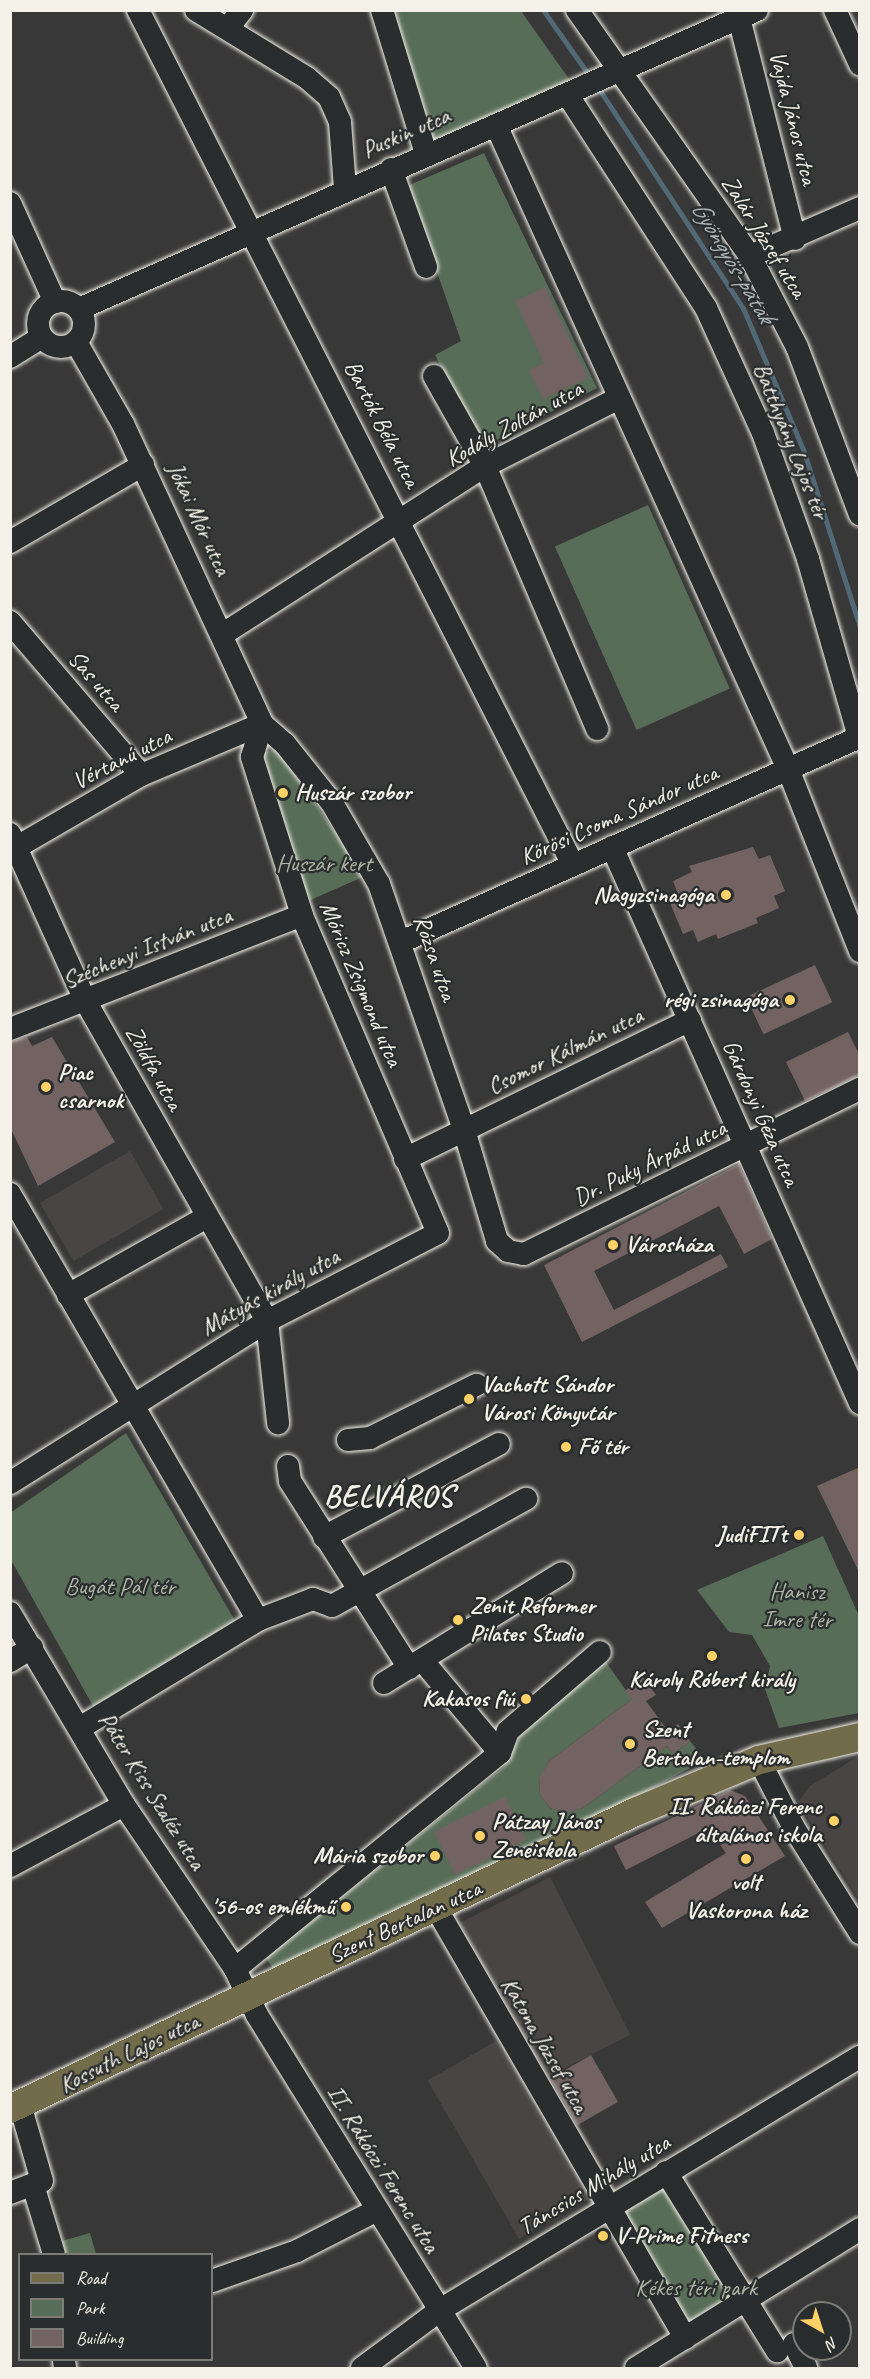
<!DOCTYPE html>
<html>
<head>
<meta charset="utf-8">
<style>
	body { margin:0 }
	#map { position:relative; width:870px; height:2379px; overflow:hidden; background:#383838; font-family:Caveat,sans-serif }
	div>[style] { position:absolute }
	.built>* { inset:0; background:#494545; transform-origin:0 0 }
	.green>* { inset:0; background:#586d58; transform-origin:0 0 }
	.stream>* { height:5px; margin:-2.5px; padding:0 2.5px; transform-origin:2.5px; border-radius:2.5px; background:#516876 }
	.building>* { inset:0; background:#726362; transform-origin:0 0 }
	.roads { filter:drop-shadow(0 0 2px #f4f1e8) drop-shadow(0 0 2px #f4f1e8) }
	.minor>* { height:22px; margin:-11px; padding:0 11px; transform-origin:11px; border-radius:11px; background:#2a2d2e }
	.minor>.ring { margin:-11px; padding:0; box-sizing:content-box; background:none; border:22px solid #2a2d2e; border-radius:50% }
	.major>* { height:28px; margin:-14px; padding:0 14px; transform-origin:14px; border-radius:14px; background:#726c4b }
	.dots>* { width:16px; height:16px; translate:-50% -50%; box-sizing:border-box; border:3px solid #2a2d2e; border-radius:50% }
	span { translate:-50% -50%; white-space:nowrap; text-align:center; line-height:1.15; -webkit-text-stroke:4.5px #2a2d2e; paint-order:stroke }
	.street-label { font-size:24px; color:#f4f1e8 }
	.poi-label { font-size:24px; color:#f4f1e8; font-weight:700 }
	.left { translate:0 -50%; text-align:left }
	.right { translate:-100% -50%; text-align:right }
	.park-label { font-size:24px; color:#aeb6a7 }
	.water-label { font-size:26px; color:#abb3b5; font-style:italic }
	.district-label { font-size:30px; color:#f4f1e8; font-weight:700; letter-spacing:1.5px }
	.frame { position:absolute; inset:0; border:12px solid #f4f1e8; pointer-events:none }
	.legend { position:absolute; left:18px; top:2253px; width:195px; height:108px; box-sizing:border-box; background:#2a2d2e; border:2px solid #7b7b78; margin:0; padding:8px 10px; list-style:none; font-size:18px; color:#f4f1e8 }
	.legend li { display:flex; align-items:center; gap:12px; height:30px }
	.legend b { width:30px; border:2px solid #7b7b78 }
	.north { position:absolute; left:792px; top:2301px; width:60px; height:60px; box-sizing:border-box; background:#2a2d2e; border:2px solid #7b7b78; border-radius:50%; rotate:141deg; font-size:16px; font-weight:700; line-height:24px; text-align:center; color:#f4f1e8 }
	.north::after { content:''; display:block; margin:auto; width:21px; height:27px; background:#ffd166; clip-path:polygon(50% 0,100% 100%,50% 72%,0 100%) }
</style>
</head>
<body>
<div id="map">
	<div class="built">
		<div style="left:130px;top:1151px;width:67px;height:104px;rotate:60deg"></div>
		<div style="clip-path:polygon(859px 1756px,859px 1899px,798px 1802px,810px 1786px)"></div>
		<div style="left:550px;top:1877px;width:177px;height:102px;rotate:63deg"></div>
		<div style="left:496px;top:2041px;width:183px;height:79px;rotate:60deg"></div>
	</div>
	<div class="green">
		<div style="clip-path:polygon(389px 11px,521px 11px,574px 86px,429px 145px)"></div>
		<div style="clip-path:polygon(484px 153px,597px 388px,483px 447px,435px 355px,461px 341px,407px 186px)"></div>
		<div style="left:648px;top:505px;width:201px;height:102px;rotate:66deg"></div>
		<div style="clip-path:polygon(277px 748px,365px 876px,306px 902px,262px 754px)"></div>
		<div style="clip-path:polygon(126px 1433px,237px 1624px,97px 1713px,11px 1560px,10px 1513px)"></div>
		<div style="clip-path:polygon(823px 1536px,859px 1616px,859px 1713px,779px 1728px,765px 1689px,770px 1666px,752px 1635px,729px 1632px,697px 1590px)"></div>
		<div style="clip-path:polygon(606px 1662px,632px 1699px,549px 1761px,539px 1779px,540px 1795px,550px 1808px,566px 1813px,583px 1808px,667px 1746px,673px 1754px,690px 1741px,705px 1760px,535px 1851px,276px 1973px,266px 1958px,504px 1767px,524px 1729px)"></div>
		<div style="left:666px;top:2172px;width:150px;height:68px;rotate:58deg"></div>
		<div style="clip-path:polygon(90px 2233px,96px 2254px,66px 2254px,62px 2241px)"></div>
	</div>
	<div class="stream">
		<div style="left:543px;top:10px;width:83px;rotate:54.8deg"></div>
		<div style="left:597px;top:86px;width:266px;rotate:56.7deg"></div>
		<div style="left:743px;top:308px;width:156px;rotate:67deg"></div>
		<div style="left:804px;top:452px;width:185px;rotate:72.3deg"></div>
	</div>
	<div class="building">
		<div style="clip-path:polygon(545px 287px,588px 378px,543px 399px,529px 370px,544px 363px,515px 301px)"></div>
		<div style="clip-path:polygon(753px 847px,759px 859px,770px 855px,785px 891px,774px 896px,779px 908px,756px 918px,758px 923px,718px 939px,716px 934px,698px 942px,693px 930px,683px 934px,668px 898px,678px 894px,673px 881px,692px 872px,689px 866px)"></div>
		<div style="left:815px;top:965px;width:41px;height:76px;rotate:65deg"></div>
		<div style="clip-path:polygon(848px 1032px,860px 1056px,859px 1076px,805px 1101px,786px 1062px)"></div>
		<div style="clip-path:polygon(27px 1037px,32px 1046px,52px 1037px,115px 1142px,38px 1186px,10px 1127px,10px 1042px)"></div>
		<div style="clip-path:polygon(739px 1164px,772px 1239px,744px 1254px,719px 1206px,594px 1271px,614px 1310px,721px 1254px,728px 1267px,582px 1342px,544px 1265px)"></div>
		<div style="clip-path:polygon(860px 1467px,860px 1574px,817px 1486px)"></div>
		<div style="clip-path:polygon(643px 1677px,656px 1695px,646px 1701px,668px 1731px,678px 1724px,690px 1741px,673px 1754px,667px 1746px,583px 1808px,566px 1813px,550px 1808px,540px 1795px,539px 1778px,549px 1761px,632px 1699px,625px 1691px)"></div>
		<div style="clip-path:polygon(730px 1790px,745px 1796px,785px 1856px,662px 1928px,645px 1902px,726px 1853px,708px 1828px,626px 1870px,614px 1846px)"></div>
		<div style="left:505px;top:1797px;width:48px;height:79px;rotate:64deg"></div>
		<div style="left:591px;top:2055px;width:54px;height:47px;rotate:60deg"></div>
	</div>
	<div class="roads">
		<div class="minor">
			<div style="left:138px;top:10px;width:959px;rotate:63.03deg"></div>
			<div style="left:196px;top:10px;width:130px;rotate:31.5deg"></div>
			<div style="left:307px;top:78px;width:29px;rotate:41deg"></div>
			<div style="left:329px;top:97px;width:27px;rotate:66deg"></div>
			<div style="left:340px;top:122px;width:66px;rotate:85.7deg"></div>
			<div style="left:382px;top:10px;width:151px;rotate:73deg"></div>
			<div style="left:577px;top:10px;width:301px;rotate:54.9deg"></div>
			<div style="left:750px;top:256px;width:102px;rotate:62.7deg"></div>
			<div style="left:797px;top:347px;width:179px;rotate:69.4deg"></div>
			<div style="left:737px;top:10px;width:236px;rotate:75.8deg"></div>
			<div style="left:835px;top:10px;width:60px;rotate:65.2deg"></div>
			<div style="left:228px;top:28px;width:23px;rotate:-52deg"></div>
			<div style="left:567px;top:94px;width:255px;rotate:57deg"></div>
			<div style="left:706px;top:308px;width:137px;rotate:65.5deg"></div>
			<div style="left:763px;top:433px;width:134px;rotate:70.3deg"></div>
			<div style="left:808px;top:559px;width:188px;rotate:74deg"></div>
			<div style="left:496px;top:125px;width:707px;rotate:65.61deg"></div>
			<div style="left:788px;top:769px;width:196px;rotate:68.4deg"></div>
			<div style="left:391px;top:169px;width:104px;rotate:70.3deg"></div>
			<div style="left:10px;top:203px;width:109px;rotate:65.6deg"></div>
			<div style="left:750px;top:256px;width:120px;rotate:-23.6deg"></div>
			<div class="ring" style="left:38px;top:301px;width:24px;height:24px"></div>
			<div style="left:79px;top:309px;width:741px;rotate:-23.8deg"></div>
			<div style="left:76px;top:342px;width:95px;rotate:60.2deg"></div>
			<div style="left:123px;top:424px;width:331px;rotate:65.1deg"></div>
			<div style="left:262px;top:724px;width:30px;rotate:41deg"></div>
			<div style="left:285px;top:744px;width:75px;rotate:51.5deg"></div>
			<div style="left:332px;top:803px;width:94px;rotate:59.9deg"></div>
			<div style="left:379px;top:884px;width:260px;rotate:70.9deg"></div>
			<div style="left:464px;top:1130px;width:116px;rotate:73.4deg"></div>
			<div style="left:497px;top:1241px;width:15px;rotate:42deg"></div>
			<div style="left:508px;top:1251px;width:16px;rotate:11deg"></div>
			<div style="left:524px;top:1254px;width:374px;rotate:-26.2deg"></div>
			<div style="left:10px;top:357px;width:36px;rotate:-32deg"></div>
			<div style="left:434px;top:376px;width:103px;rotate:60.5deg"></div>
			<div style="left:485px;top:466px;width:286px;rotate:66.9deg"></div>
			<div style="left:10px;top:542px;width:154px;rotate:-30.1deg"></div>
			<div style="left:10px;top:622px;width:201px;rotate:49.4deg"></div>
			<div style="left:223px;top:634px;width:311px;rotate:-32.7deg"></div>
			<div style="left:485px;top:466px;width:150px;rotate:-26.9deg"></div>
			<div style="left:10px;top:834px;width:184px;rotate:65.7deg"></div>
			<div style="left:86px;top:1002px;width:367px;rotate:60.4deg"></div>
			<div style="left:267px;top:1321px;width:103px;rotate:83.8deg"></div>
			<div style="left:612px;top:847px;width:609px;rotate:65.96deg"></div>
			<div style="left:10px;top:851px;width:151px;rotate:-30.1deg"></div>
			<div style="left:141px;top:775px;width:131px;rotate:-22.9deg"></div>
			<div style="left:401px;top:942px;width:503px;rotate:-24.07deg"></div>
			<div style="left:10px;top:1029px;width:313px;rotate:-21.3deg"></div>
			<div style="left:405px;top:1159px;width:317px;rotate:-26deg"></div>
			<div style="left:10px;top:1194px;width:493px;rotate:59.8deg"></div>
			<div style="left:258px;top:1620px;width:207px;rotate:148.8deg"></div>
			<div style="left:68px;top:1295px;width:159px;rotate:-29.3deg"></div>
			<div style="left:348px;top:1440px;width:22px;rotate:-5deg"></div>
			<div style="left:370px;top:1438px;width:119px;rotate:-26.6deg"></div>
			<div style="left:288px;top:1466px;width:15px;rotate:82deg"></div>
			<div style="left:290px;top:1481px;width:222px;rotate:57.5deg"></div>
			<div style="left:10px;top:1483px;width:304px;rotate:-32.2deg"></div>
			<div style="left:267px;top:1321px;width:192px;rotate:-27.2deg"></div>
			<div style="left:438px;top:1233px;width:346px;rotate:-113.2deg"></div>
			<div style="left:302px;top:915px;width:166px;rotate:-107.6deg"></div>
			<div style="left:252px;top:757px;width:34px;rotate:-73deg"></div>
			<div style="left:324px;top:1537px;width:198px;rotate:-28deg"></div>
			<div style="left:10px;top:1613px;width:223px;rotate:59.3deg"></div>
			<div style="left:124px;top:1805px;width:198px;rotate:55.9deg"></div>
			<div style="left:235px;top:1969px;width:51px;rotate:64.4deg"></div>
			<div style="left:257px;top:2015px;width:415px;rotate:58.2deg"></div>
			<div style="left:258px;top:1620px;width:59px;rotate:-20.9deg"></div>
			<div style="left:313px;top:1599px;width:20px;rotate:20deg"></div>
			<div style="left:332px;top:1606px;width:222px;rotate:-28.9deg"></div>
			<div style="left:422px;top:1660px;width:121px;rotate:50deg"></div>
			<div style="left:10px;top:1661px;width:26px;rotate:-31deg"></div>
			<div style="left:384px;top:1683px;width:209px;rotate:-31.7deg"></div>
			<div style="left:759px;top:1760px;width:76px;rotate:62.8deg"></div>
			<div style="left:794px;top:1828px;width:124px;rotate:57.8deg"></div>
			<div style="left:10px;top:1866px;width:129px;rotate:-28.2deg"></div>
			<div style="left:436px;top:1908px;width:497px;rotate:59.9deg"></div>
			<div style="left:235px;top:1969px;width:342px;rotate:-39.2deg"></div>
			<div style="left:500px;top:1753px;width:23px;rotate:-70deg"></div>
			<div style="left:508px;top:1731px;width:121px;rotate:-40.7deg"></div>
			<div style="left:666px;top:2172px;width:211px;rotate:58.2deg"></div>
			<div style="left:33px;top:2185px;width:72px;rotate:73.1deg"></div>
			<div style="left:10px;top:2193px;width:34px;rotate:-21deg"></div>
			<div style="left:42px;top:2181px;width:79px;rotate:-106.1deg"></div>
			<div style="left:212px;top:2281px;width:90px;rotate:-19.4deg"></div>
			<div style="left:297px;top:2251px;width:88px;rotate:-27.1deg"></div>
			<div style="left:794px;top:2344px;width:27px;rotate:63deg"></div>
			<div style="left:64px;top:2360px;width:8px;rotate:83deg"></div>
			<div style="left:362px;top:2368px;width:97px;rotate:-36.6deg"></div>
			<div style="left:440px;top:2310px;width:490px;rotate:-31.1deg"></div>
			<div style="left:636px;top:2368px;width:264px;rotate:-31.8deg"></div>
		</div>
		<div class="major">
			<div style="left:10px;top:2109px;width:692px;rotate:-25.42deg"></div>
			<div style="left:635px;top:1812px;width:134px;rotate:-22.8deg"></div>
			<div style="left:759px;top:1760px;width:104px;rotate:-12.8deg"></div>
		</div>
	</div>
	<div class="dots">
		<div style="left:283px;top:793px;background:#ffd166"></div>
		<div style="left:726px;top:895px;background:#ffd166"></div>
		<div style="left:790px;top:1000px;background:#ffd166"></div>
		<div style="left:46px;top:1087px;background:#ffd166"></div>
		<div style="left:613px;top:1245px;background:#ffd166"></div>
		<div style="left:469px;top:1399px;background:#ffd166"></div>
		<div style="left:566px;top:1447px;background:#ffd166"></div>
		<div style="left:799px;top:1535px;background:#ffd166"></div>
		<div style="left:458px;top:1620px;background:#ffd166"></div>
		<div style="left:712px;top:1656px;background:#ffd166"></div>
		<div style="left:526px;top:1699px;background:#ffd166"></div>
		<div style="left:630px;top:1744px;background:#ffd166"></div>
		<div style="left:834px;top:1821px;background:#ffd166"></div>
		<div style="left:480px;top:1836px;background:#ffd166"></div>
		<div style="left:435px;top:1856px;background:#ffd166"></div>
		<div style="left:746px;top:1859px;background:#ffd166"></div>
		<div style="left:346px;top:1907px;background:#ffd166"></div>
		<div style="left:603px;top:2236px;background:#ffd166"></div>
	</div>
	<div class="street-label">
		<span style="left:793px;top:118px;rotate:76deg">Vajda János utca</span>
		<span style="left:406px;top:133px;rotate:-23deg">Puskin utca</span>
		<span style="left:764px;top:237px;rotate:58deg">Zalár József utca</span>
		<span style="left:382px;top:424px;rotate:63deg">Bartók Béla utca</span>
		<span style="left:514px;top:424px;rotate:-29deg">Kodály Zoltán utca</span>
		<span style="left:791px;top:441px;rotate:68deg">Batthyány Lajos tér</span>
		<span style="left:199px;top:519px;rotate:65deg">Jókai Mór utca</span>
		<span style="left:96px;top:681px;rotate:49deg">Sas utca</span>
		<span style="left:122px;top:759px;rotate:-27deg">Vértanú utca</span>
		<span style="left:619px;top:815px;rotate:-24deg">Kőrösi Csoma Sándor utca</span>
		<span style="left:147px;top:948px;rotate:-22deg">Széchenyi István utca</span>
		<span style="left:435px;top:958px;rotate:71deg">Rózsa utca</span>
		<span style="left:361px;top:984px;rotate:67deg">Móricz Zsigmond utca</span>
		<span style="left:565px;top:1051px;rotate:-26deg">Csomor Kálmán utca</span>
		<span style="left:154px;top:1068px;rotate:61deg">Zöldfa utca</span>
		<span style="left:761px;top:1113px;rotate:66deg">Gárdonyi Géza utca</span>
		<span style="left:650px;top:1163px;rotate:-26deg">Dr. Puky Árpád utca</span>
		<span style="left:270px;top:1292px;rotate:-29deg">Mátyás király utca</span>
		<span style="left:152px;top:1791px;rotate:58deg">Páter Kiss Szaléz utca</span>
		<span style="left:405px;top:1922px;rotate:-25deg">Szent Bertalan utca</span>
		<span style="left:545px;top:2045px;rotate:60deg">Katona József utca</span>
		<span style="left:129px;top:2053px;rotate:-26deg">Kossuth Lajos utca</span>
		<span style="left:383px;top:2169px;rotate:58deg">II. Rákóczi Ferenc utca</span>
		<span style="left:594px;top:2185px;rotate:-31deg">Táncsics Mihály utca</span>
	</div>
	<div class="poi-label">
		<span class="left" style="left:295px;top:793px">Huszár szobor</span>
		<span class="right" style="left:714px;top:895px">Nagyzsinagóga</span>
		<span class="right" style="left:778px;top:1000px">régi zsinagóga</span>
		<span class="left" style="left:58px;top:1087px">Piac<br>csarnok</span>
		<span class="left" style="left:625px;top:1245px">Városháza</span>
		<span class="left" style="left:481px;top:1399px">Vachott Sándor<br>Városi Könyvtár</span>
		<span class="left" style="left:578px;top:1447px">Fő tér</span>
		<span class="right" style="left:787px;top:1535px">JudiFITt</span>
		<span class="left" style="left:470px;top:1620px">Zenit Reformer<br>Pilates Studio</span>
		<span style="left:712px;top:1680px">Károly Róbert király</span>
		<span class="right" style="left:514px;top:1699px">Kakasos fiú</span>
		<span class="left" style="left:642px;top:1744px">Szent<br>Bertalan-templom</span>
		<span class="right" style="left:822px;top:1821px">II. Rákóczi Ferenc<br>általános iskola</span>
		<span class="left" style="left:492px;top:1836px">Pátzay János<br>Zeneiskola</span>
		<span class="right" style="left:423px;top:1856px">Mária szobor</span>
		<span style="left:746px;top:1897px">volt<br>Vaskorona ház</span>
		<span class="right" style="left:334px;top:1907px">'56-os emlékmű</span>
		<span class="left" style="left:615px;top:2236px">V-Prime Fitness</span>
	</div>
	<div class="park-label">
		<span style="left:324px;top:864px">Huszár kert</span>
		<span style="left:120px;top:1587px">Bugát Pál tér</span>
		<span style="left:797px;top:1606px">Hanisz<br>Imre tér</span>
		<span style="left:696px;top:2288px">Kékes téri park</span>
	</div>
	<div class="water-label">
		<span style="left:733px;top:262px;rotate:59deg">Gyöngyös-patak</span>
	</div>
	<div class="district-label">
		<span style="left:389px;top:1496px">BELVÁROS</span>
	</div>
	<div class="frame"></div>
	<ul class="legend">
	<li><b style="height:8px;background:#726c4b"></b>Road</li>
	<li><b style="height:16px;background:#586d58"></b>Park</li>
	<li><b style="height:16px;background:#726362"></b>Building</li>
	</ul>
	<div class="north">N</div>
</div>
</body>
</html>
